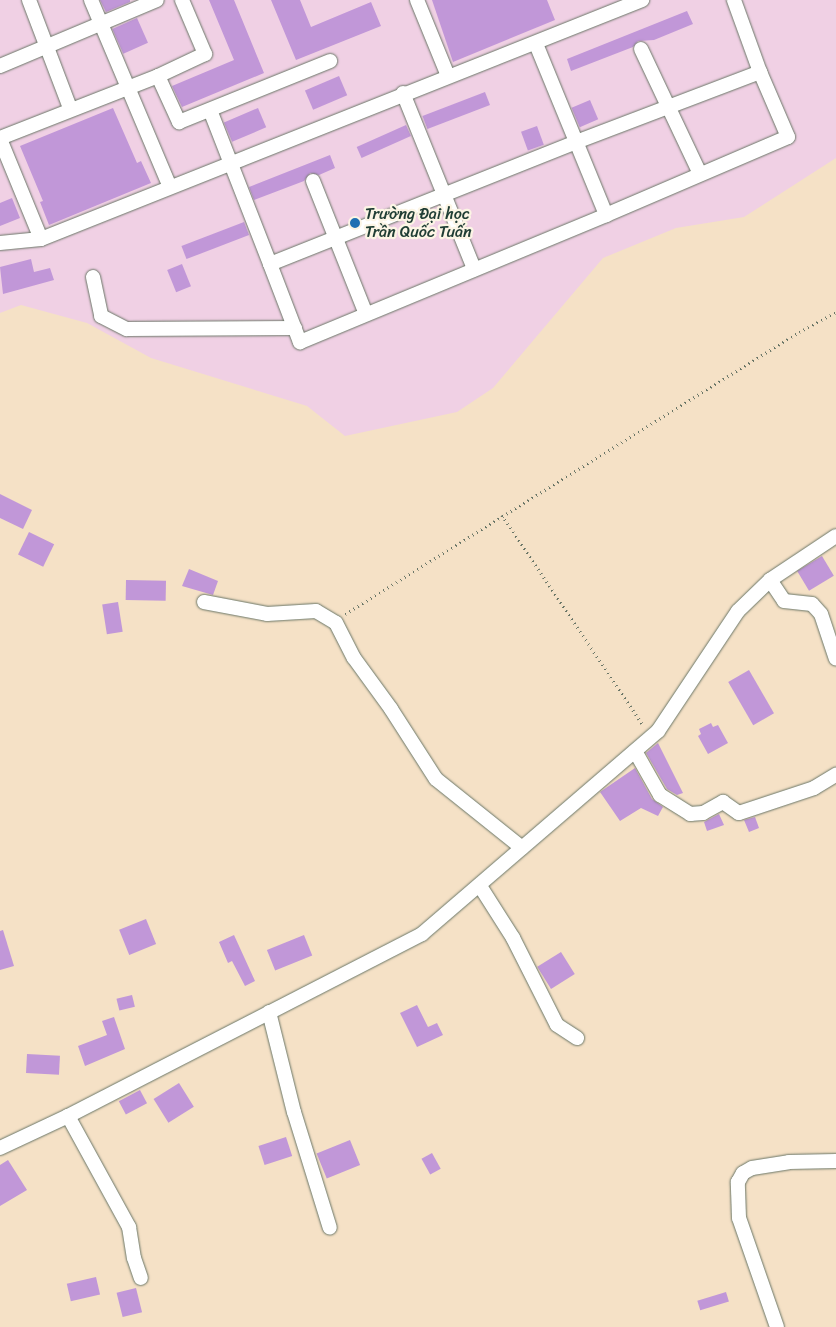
<!DOCTYPE html>
<html>
<head>
<meta charset="utf-8">
<style>
	body { margin:0 }
	#map { position:relative; width:836px; height:1327px; overflow:hidden; background:#f5e1c6; font-family:Sriracha,sans-serif }
	div>[style] { position:absolute }
	.built>* { inset:0; background:#f0d0e4 }
	.building>* { inset:0; background:#c197d8; transform-origin:0 0 }
	.path>* { height:2.5px; margin-top:-1.25px; transform-origin:0; background:repeating-linear-gradient(90deg,#6a7667 0 1px,transparent 0 5px) }
	.roads { filter:drop-shadow(0 0 1px #6a7667) drop-shadow(0 0 1px #6a7667) }
	.minor>* { height:14px; margin:-7px; padding:0 7px; transform-origin:7px; border-radius:7px; background:#fff }
	.dots>* { width:14px; height:14px; translate:-50% -50%; box-sizing:border-box; border:2px solid #fcf5e5; border-radius:50% }
	span { translate:-50% -50%; white-space:nowrap; text-align:center; line-height:1.15; -webkit-text-stroke:4.5px #fcf5e5; paint-order:stroke }
	.poi-label { font-size:16px; color:#1f3d34 }
	.left { translate:0 -50%; text-align:left }
</style>
</head>
<body>
<div id="map">
	<div class="built">
		<div style="clip-path:polygon(0 0,836px 0,836px 158px,744px 217px,676px 228px,603px 258px,493px 388px,457px 412px,345px 436px,307px 406px,151px 358px,87px 323px,21px 305px,0 313px)"></div>
	</div>
	<div class="building">
		<div style="clip-path:polygon(100px 0,130px 0,130px 2px,106px 12px)"></div>
		<div style="clip-path:polygon(209px 0,234px 0,264px 73px,182px 107px,172px 86px,234px 60px)"></div>
		<div style="clip-path:polygon(271px 0,300px 0,311px 27px,371px 2px,381px 26px,296px 60px)"></div>
		<div style="clip-path:polygon(432px 0,547px 0,555px 20px,453px 62px)"></div>
		<div style="clip-path:polygon(687px 11px,693px 24px,654px 40px,638px 41px,633px 47px,571px 71px,567px 59px)"></div>
		<div style="left:137px;top:18px;width:27px;height:27px;rotate:66deg"></div>
		<div style="left:339px;top:76px;width:21px;height:37px;rotate:67deg"></div>
		<div style="left:485px;top:92px;width:14px;height:67px;rotate:69deg"></div>
		<div style="left:590px;top:100px;width:21px;height:20px;rotate:67deg"></div>
		<div style="clip-path:polygon(113px 108px,137px 163px,141px 161px,151px 183px,49px 225px,40px 202px,43px 201px,20px 146px)"></div>
		<div style="left:258px;top:108px;width:21px;height:37px;rotate:67deg"></div>
		<div style="left:406px;top:125px;width:12px;height:54px;rotate:66deg"></div>
		<div style="left:537px;top:126px;width:20px;height:17px;rotate:70deg"></div>
		<div style="clip-path:polygon(330px 155px,335px 168px,319px 175px,310px 173px,304px 181px,254px 200px,249px 187px)"></div>
		<div style="clip-path:polygon(12px 198px,20px 218px,0 226px,0 203px)"></div>
		<div style="left:244px;top:222px;width:14px;height:67px;rotate:69deg"></div>
		<div style="clip-path:polygon(31px 259px,34px 272px,50px 268px,54px 280px,3px 294px,0 267px)"></div>
		<div style="left:182px;top:264px;width:24px;height:16px;rotate:68deg"></div>
		<div style="clip-path:polygon(0 494px,32px 510px,23px 529px,0 518px)"></div>
		<div style="left:29px;top:532px;width:28px;height:25px;rotate:26deg"></div>
		<div style="left:822px;top:556px;width:23px;height:29px;rotate:59deg"></div>
		<div style="clip-path:polygon(189px 569px,218px 581px,213px 595px,182px 586px)"></div>
		<div style="left:126px;top:580px;width:40px;height:20px;rotate:1deg"></div>
		<div style="left:118px;top:602px;width:30px;height:16px;rotate:81deg"></div>
		<div style="left:749px;top:670px;width:50px;height:24px;rotate:60deg"></div>
		<div style="clip-path:polygon(711px 723px,713px 727px,718px 725px,728px 743px,708px 754px,698px 736px,701px 734px,699px 729px)"></div>
		<div style="clip-path:polygon(658px 743px,683px 793px,677px 795px,667px 789px,646px 753px)"></div>
		<div style="clip-path:polygon(635px 768px,652px 799px,663px 807px,658px 816px,641px 808px,620px 821px,600px 792px)"></div>
		<div style="clip-path:polygon(719px 814px,724px 825px,707px 831px,704px 822px)"></div>
		<div style="clip-path:polygon(755px 817px,759px 828px,749px 832px,744px 820px)"></div>
		<div style="left:146px;top:919px;width:27px;height:29px;rotate:68deg"></div>
		<div style="clip-path:polygon(3px 930px,14px 966px,0 970px,0 931px)"></div>
		<div style="clip-path:polygon(234px 935px,255px 981px,245px 986px,232px 961px,228px 963px,219px 942px)"></div>
		<div style="left:304px;top:935px;width:22px;height:40px;rotate:68deg"></div>
		<div style="left:561px;top:952px;width:26px;height:28px;rotate:58deg"></div>
		<div style="left:132px;top:995px;width:12px;height:16px;rotate:76deg"></div>
		<div style="clip-path:polygon(417px 1005px,428px 1027px,437px 1023px,443px 1035px,417px 1047px,400px 1013px)"></div>
		<div style="clip-path:polygon(114px 1017px,125px 1049px,85px 1066px,78px 1046px,107px 1035px,102px 1021px)"></div>
		<div style="left:27px;top:1054px;width:33px;height:19px;rotate:3deg"></div>
		<div style="left:179px;top:1083px;width:28px;height:30px;rotate:58deg"></div>
		<div style="left:140px;top:1090px;width:15px;height:24px;rotate:62deg"></div>
		<div style="left:286px;top:1137px;width:20px;height:29px;rotate:72deg"></div>
		<div style="left:350px;top:1140px;width:27px;height:36px;rotate:68deg"></div>
		<div style="left:432px;top:1153px;width:18px;height:12px;rotate:61deg"></div>
		<div style="clip-path:polygon(8px 1160px,27px 1190px,0 1206px,0 1165px)"></div>
		<div style="left:96px;top:1277px;width:18px;height:30px;rotate:77deg"></div>
		<div style="left:136px;top:1288px;width:25px;height:20px;rotate:76deg"></div>
		<div style="left:726px;top:1292px;width:10px;height:30px;rotate:73deg"></div>
	</div>
	<div class="path">
		<div style="left:502px;top:515px;width:253px;rotate:56.1deg"></div>
		<div style="left:345px;top:614px;width:534px;rotate:-31.85deg"></div>
		<div style="left:799px;top:332px;width:42px;rotate:-28.4deg"></div>
	</div>
	<div class="roads">
		<div class="minor">
			<div style="left:29px;top:0;width:116px;rotate:69.2deg"></div>
			<div style="left:91px;top:0;width:201px;rotate:67.1deg"></div>
			<div style="left:417px;top:0;width:82px;rotate:67.8deg"></div>
			<div style="left:536px;top:44px;width:185px;rotate:67.7deg"></div>
			<div style="left:606px;top:215px;width:198px;rotate:-23.2deg"></div>
			<div style="left:788px;top:137px;width:71px;rotate:-113.3deg"></div>
			<div style="left:760px;top:72px;width:77px;rotate:-109.9deg"></div>
			<div style="left:641px;top:49px;width:138px;rotate:64.7deg"></div>
			<div style="left:0;top:66px;width:170px;rotate:-22.8deg"></div>
			<div style="left:158px;top:76px;width:51px;rotate:65.5deg"></div>
			<div style="left:179px;top:122px;width:163px;rotate:-22deg"></div>
			<div style="left:403px;top:93px;width:190px;rotate:68deg"></div>
			<div style="left:210px;top:110px;width:165px;rotate:68.7deg"></div>
			<div style="left:270px;top:264px;width:329px;rotate:-21.7deg"></div>
			<div style="left:576px;top:142px;width:197px;rotate:-20.8deg"></div>
			<div style="left:0;top:138px;width:170px;rotate:-21.4deg"></div>
			<div style="left:158px;top:76px;width:52px;rotate:-25.1deg"></div>
			<div style="left:205px;top:54px;width:59px;rotate:-113.1deg"></div>
			<div style="left:0;top:139px;width:108px;rotate:67.7deg"></div>
			<div style="left:313px;top:181px;width:143px;rotate:68.3deg"></div>
			<div style="left:0;top:243px;width:41px;rotate:-5.6deg"></div>
			<div style="left:41px;top:239px;width:647px;rotate:-21.69deg"></div>
			<div style="left:270px;top:264px;width:84px;rotate:69deg"></div>
			<div style="left:300px;top:342px;width:331px;rotate:-22.5deg"></div>
			<div style="left:93px;top:277px;width:40px;rotate:78deg"></div>
			<div style="left:101px;top:316px;width:29px;rotate:27deg"></div>
			<div style="left:127px;top:329px;width:168px;rotate:-0.3deg"></div>
			<div style="left:770px;top:580px;width:25px;rotate:56deg"></div>
			<div style="left:784px;top:601px;width:28px;rotate:6deg"></div>
			<div style="left:812px;top:604px;width:13px;rotate:48deg"></div>
			<div style="left:821px;top:614px;width:47px;rotate:71.6deg"></div>
			<div style="left:204px;top:602px;width:64px;rotate:10.8deg"></div>
			<div style="left:267px;top:614px;width:49px;rotate:-3.5deg"></div>
			<div style="left:316px;top:611px;width:23px;rotate:31deg"></div>
			<div style="left:336px;top:623px;width:39px;rotate:63deg"></div>
			<div style="left:354px;top:658px;width:63px;rotate:54deg"></div>
			<div style="left:391px;top:709px;width:83px;rotate:57.3deg"></div>
			<div style="left:436px;top:779px;width:110px;rotate:38.7deg"></div>
			<div style="left:635px;top:751px;width:51px;rotate:60.4deg"></div>
			<div style="left:660px;top:795px;width:36px;rotate:32deg"></div>
			<div style="left:690px;top:814px;width:13px;rotate:-4deg"></div>
			<div style="left:703px;top:813px;width:23px;rotate:-29deg"></div>
			<div style="left:723px;top:802px;width:19px;rotate:35deg"></div>
			<div style="left:739px;top:813px;width:79px;rotate:-18.4deg"></div>
			<div style="left:814px;top:788px;width:26px;rotate:-31deg"></div>
			<div style="left:480px;top:886px;width:62px;rotate:57.6deg"></div>
			<div style="left:513px;top:938px;width:97px;rotate:63.2deg"></div>
			<div style="left:557px;top:1025px;width:24px;rotate:33deg"></div>
			<div style="left:269px;top:1012px;width:103px;rotate:76deg"></div>
			<div style="left:294px;top:1112px;width:121px;rotate:72.8deg"></div>
			<div style="left:68px;top:1116px;width:127px;rotate:61.2deg"></div>
			<div style="left:129px;top:1227px;width:31px;rotate:81deg"></div>
			<div style="left:134px;top:1258px;width:21px;rotate:71deg"></div>
			<div style="left:0;top:1148px;width:75px;rotate:-25.2deg"></div>
			<div style="left:68px;top:1116px;width:398px;rotate:-27.2deg"></div>
			<div style="left:422px;top:934px;width:311px;rotate:-40.7deg"></div>
			<div style="left:658px;top:731px;width:144px;rotate:-56.3deg"></div>
			<div style="left:738px;top:611px;width:45px;rotate:-44.1deg"></div>
			<div style="left:770px;top:580px;width:79px;rotate:-33.7deg"></div>
			<div style="left:777px;top:1327px;width:115px;rotate:-109.2deg"></div>
			<div style="left:739px;top:1218px;width:36px;rotate:-92deg"></div>
			<div style="left:738px;top:1182px;width:10px;rotate:-61deg"></div>
			<div style="left:743px;top:1173px;width:10px;rotate:-29deg"></div>
			<div style="left:752px;top:1168px;width:37px;rotate:-9deg"></div>
			<div style="left:789px;top:1162px;width:47px;rotate:-1.2deg"></div>
		</div>
	</div>
	<div class="dots">
		<div style="left:355px;top:223px;background:#1f6fb2"></div>
	</div>
	<div class="poi-label">
		<span class="left" style="left:365px;top:223px">Trường Đại học<br>Trần Quốc Tuấn</span>
	</div>
</div>
</body>
</html>
